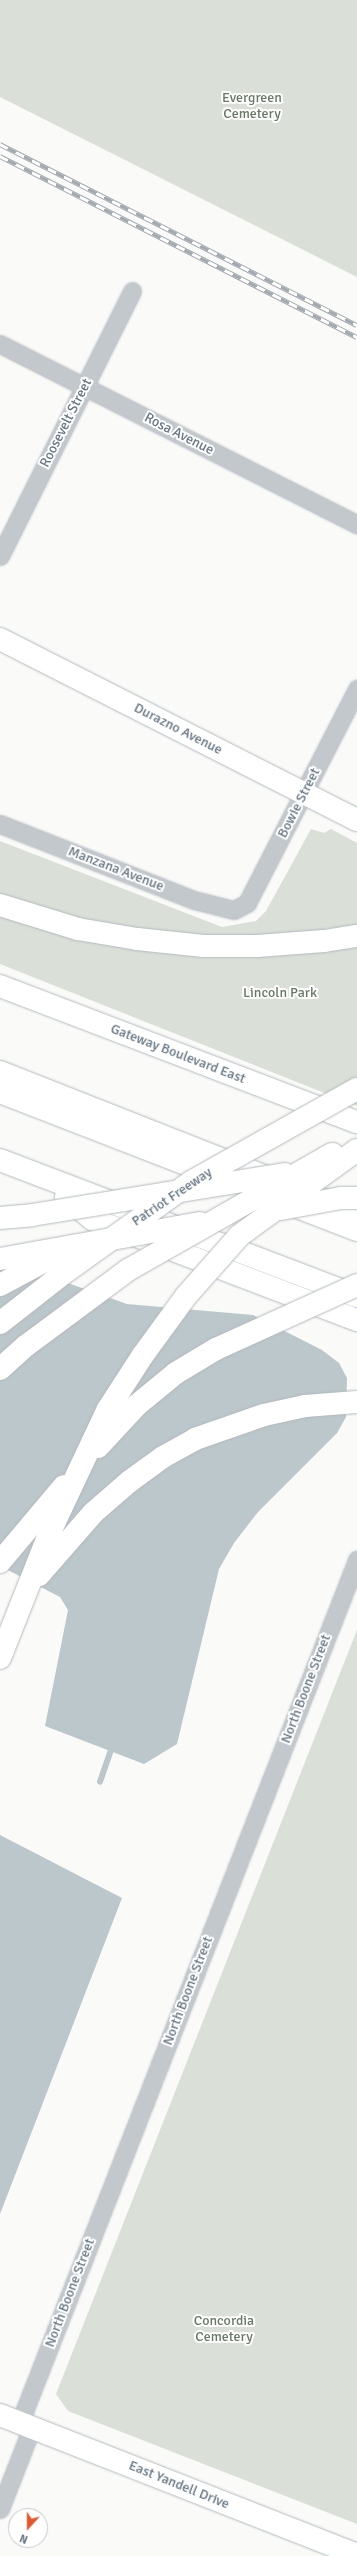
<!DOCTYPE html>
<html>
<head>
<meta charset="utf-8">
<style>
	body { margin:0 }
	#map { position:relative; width:357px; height:2556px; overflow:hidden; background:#fafaf8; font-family:Signika,sans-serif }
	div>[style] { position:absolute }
	.green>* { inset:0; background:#dadfd7 }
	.water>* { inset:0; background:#bbc7cb }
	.stream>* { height:5.5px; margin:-2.75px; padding:0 2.75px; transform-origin:2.75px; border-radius:2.75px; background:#bbc7cb }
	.roads { filter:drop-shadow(0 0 1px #b3babf) drop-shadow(0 0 1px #b3babf) }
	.street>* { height:17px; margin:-8.5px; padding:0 8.5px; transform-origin:8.5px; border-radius:8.5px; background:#c3c8cc }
	.secondary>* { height:22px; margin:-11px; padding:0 11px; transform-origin:11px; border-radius:11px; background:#fff }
	.highway>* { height:22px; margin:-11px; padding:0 11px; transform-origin:11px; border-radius:11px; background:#fff }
	.rail>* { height:4.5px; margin-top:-2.25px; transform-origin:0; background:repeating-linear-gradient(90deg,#fff 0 9px,#a2aab0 0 18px); box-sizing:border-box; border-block:1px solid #a2aab0 }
	.bridges { filter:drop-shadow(0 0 1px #b4b9bd) drop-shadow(0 0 1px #b4b9bd) }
	.highway-bridge>* { height:22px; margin:-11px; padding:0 11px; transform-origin:11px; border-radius:11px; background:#fff }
	span { translate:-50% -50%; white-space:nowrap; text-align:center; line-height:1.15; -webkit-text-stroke:4px #fff; paint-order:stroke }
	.park-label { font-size:14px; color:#687a64 }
	.street-label { font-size:14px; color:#657683 }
	.north { position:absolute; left:8px; top:2508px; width:40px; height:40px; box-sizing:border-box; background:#fff; border:1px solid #c1c8cd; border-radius:50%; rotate:201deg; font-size:11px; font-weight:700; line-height:16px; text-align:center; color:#657683 }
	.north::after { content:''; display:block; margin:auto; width:14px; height:18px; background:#e4572e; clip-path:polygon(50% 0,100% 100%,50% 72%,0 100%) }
</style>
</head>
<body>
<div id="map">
	<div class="green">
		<div style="clip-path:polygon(0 0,357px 0,357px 277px,0 97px)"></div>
		<div style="clip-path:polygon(311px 829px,324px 833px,331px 829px,357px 843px,357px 1106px,0 964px,0 841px,222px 927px,256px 921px,266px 911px)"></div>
		<div style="clip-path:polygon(357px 1630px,357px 2524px,68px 2411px,56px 2394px)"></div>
	</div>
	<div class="water">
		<div style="clip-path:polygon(0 1259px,127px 1304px,253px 1315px,322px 1350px,339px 1363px,347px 1378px,346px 1417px,337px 1433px,258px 1512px,234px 1543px,219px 1569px,177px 1744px,144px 1764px,45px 1726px,68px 1610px,60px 1597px,0 1566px)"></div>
		<div style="clip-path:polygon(0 1835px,122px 1898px,0 2214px)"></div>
	</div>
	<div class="stream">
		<div style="left:100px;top:1782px;width:39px;rotate:-71deg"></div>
	</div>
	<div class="roads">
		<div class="street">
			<div style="left:0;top:344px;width:400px;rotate:26.8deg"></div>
			<div style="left:0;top:556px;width:296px;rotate:-63.5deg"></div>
			<div style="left:0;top:824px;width:208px;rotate:21.4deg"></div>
			<div style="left:194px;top:900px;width:41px;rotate:14deg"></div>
			<div style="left:234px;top:910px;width:15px;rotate:-28deg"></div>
			<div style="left:247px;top:903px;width:241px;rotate:-62.8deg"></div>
			<div style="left:20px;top:2422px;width:926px;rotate:-68.65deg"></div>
			<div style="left:0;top:2509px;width:88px;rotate:-68.7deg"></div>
		</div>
		<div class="secondary">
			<div style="left:0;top:639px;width:400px;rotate:26.9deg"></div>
			<div style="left:0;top:986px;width:382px;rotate:20.9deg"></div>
			<div style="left:0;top:2415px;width:383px;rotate:21.4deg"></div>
		</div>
		<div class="highway">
			<div style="left:0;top:905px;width:82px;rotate:17.1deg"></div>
			<div style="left:78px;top:929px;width:60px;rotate:9.6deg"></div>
			<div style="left:137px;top:939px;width:67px;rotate:6deg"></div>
			<div style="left:204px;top:946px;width:53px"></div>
			<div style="left:257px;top:946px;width:67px;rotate:-4.3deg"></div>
			<div style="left:324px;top:941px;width:33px;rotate:-9deg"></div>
			<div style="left:0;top:1072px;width:295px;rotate:21.5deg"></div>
			<div style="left:0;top:1092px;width:238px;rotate:21.2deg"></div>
			<div style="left:0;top:1160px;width:382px;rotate:20.9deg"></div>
			<div style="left:66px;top:1197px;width:34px;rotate:40deg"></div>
			<div style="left:92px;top:1219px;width:284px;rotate:20.9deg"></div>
			<div style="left:319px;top:1198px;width:41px;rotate:21.5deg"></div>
			<div style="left:287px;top:1203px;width:75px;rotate:21.1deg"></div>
		</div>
	</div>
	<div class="rail">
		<div style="left:0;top:144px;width:400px;rotate:26.9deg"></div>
		<div style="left:0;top:156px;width:400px;rotate:26.9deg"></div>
	</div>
	<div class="bridges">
		<div class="highway-bridge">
			<div style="left:281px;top:1209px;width:61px;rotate:-10.4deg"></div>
			<div style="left:341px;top:1198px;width:16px"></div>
			<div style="left:0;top:1218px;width:32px;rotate:-5deg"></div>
			<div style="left:32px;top:1215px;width:256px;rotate:-9.2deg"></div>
			<div style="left:0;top:1259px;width:203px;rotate:-10.2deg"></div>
			<div style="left:0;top:1285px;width:66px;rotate:-28.1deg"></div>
			<div style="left:0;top:1323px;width:81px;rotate:-38deg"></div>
			<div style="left:64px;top:1273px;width:156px;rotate:-35.6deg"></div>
			<div style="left:191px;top:1182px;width:190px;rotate:-29.3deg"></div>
			<div style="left:0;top:1369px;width:36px;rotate:-42deg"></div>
			<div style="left:27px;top:1345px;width:126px;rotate:-36.6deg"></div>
			<div style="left:128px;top:1270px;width:235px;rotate:-29.6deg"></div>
			<div style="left:98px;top:1447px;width:57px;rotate:-47.1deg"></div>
			<div style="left:137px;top:1405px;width:50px;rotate:-39.4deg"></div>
			<div style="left:176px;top:1373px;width:47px;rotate:-31deg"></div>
			<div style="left:216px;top:1349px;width:155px;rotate:-24.4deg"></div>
			<div style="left:0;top:1562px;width:99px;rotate:-49.9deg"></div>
			<div style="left:39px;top:1575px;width:82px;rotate:-48.9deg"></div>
			<div style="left:93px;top:1513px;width:49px;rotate:-40.9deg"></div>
			<div style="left:130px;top:1481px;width:41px;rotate:-36deg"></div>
			<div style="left:163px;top:1457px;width:37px;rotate:-29deg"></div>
			<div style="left:195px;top:1439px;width:73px;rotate:-19.2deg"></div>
			<div style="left:264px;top:1415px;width:42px;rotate:-12.4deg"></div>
			<div style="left:305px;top:1406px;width:52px;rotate:-4.4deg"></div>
			<div style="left:0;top:1658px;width:136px;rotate:-68.4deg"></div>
			<div style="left:50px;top:1532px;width:136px;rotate:-64.8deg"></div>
			<div style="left:108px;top:1409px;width:64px;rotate:-57.1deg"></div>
			<div style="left:143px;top:1355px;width:73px;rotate:-53.9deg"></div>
			<div style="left:186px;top:1296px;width:80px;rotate:-48.5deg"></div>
			<div style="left:239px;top:1236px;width:146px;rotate:-36.1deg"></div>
		</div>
	</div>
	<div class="park-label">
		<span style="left:252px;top:106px">Evergreen<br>Cemetery</span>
		<span style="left:280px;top:993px">Lincoln Park</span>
		<span style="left:224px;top:2329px">Concordia<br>Cemetery</span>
	</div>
	<div class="street-label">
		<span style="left:66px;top:423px;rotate:-63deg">Roosevelt Street</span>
		<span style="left:179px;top:434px;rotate:27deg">Rosa Avenue</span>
		<span style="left:178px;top:729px;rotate:27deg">Durazno Avenue</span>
		<span style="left:299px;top:803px;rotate:-63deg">Bowie Street</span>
		<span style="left:116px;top:869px;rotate:21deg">Manzana Avenue</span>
		<span style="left:178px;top:1054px;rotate:21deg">Gateway Boulevard East</span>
		<span style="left:172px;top:1197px;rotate:-34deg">Patriot Freeway</span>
		<span style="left:306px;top:1689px;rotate:-69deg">North Boone Street</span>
		<span style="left:188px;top:1991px;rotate:-69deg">North Boone Street</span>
		<span style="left:70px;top:2293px;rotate:-69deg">North Boone Street</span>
		<span style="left:179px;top:2485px;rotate:22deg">East Yandell Drive</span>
	</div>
	<div class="north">N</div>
</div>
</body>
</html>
